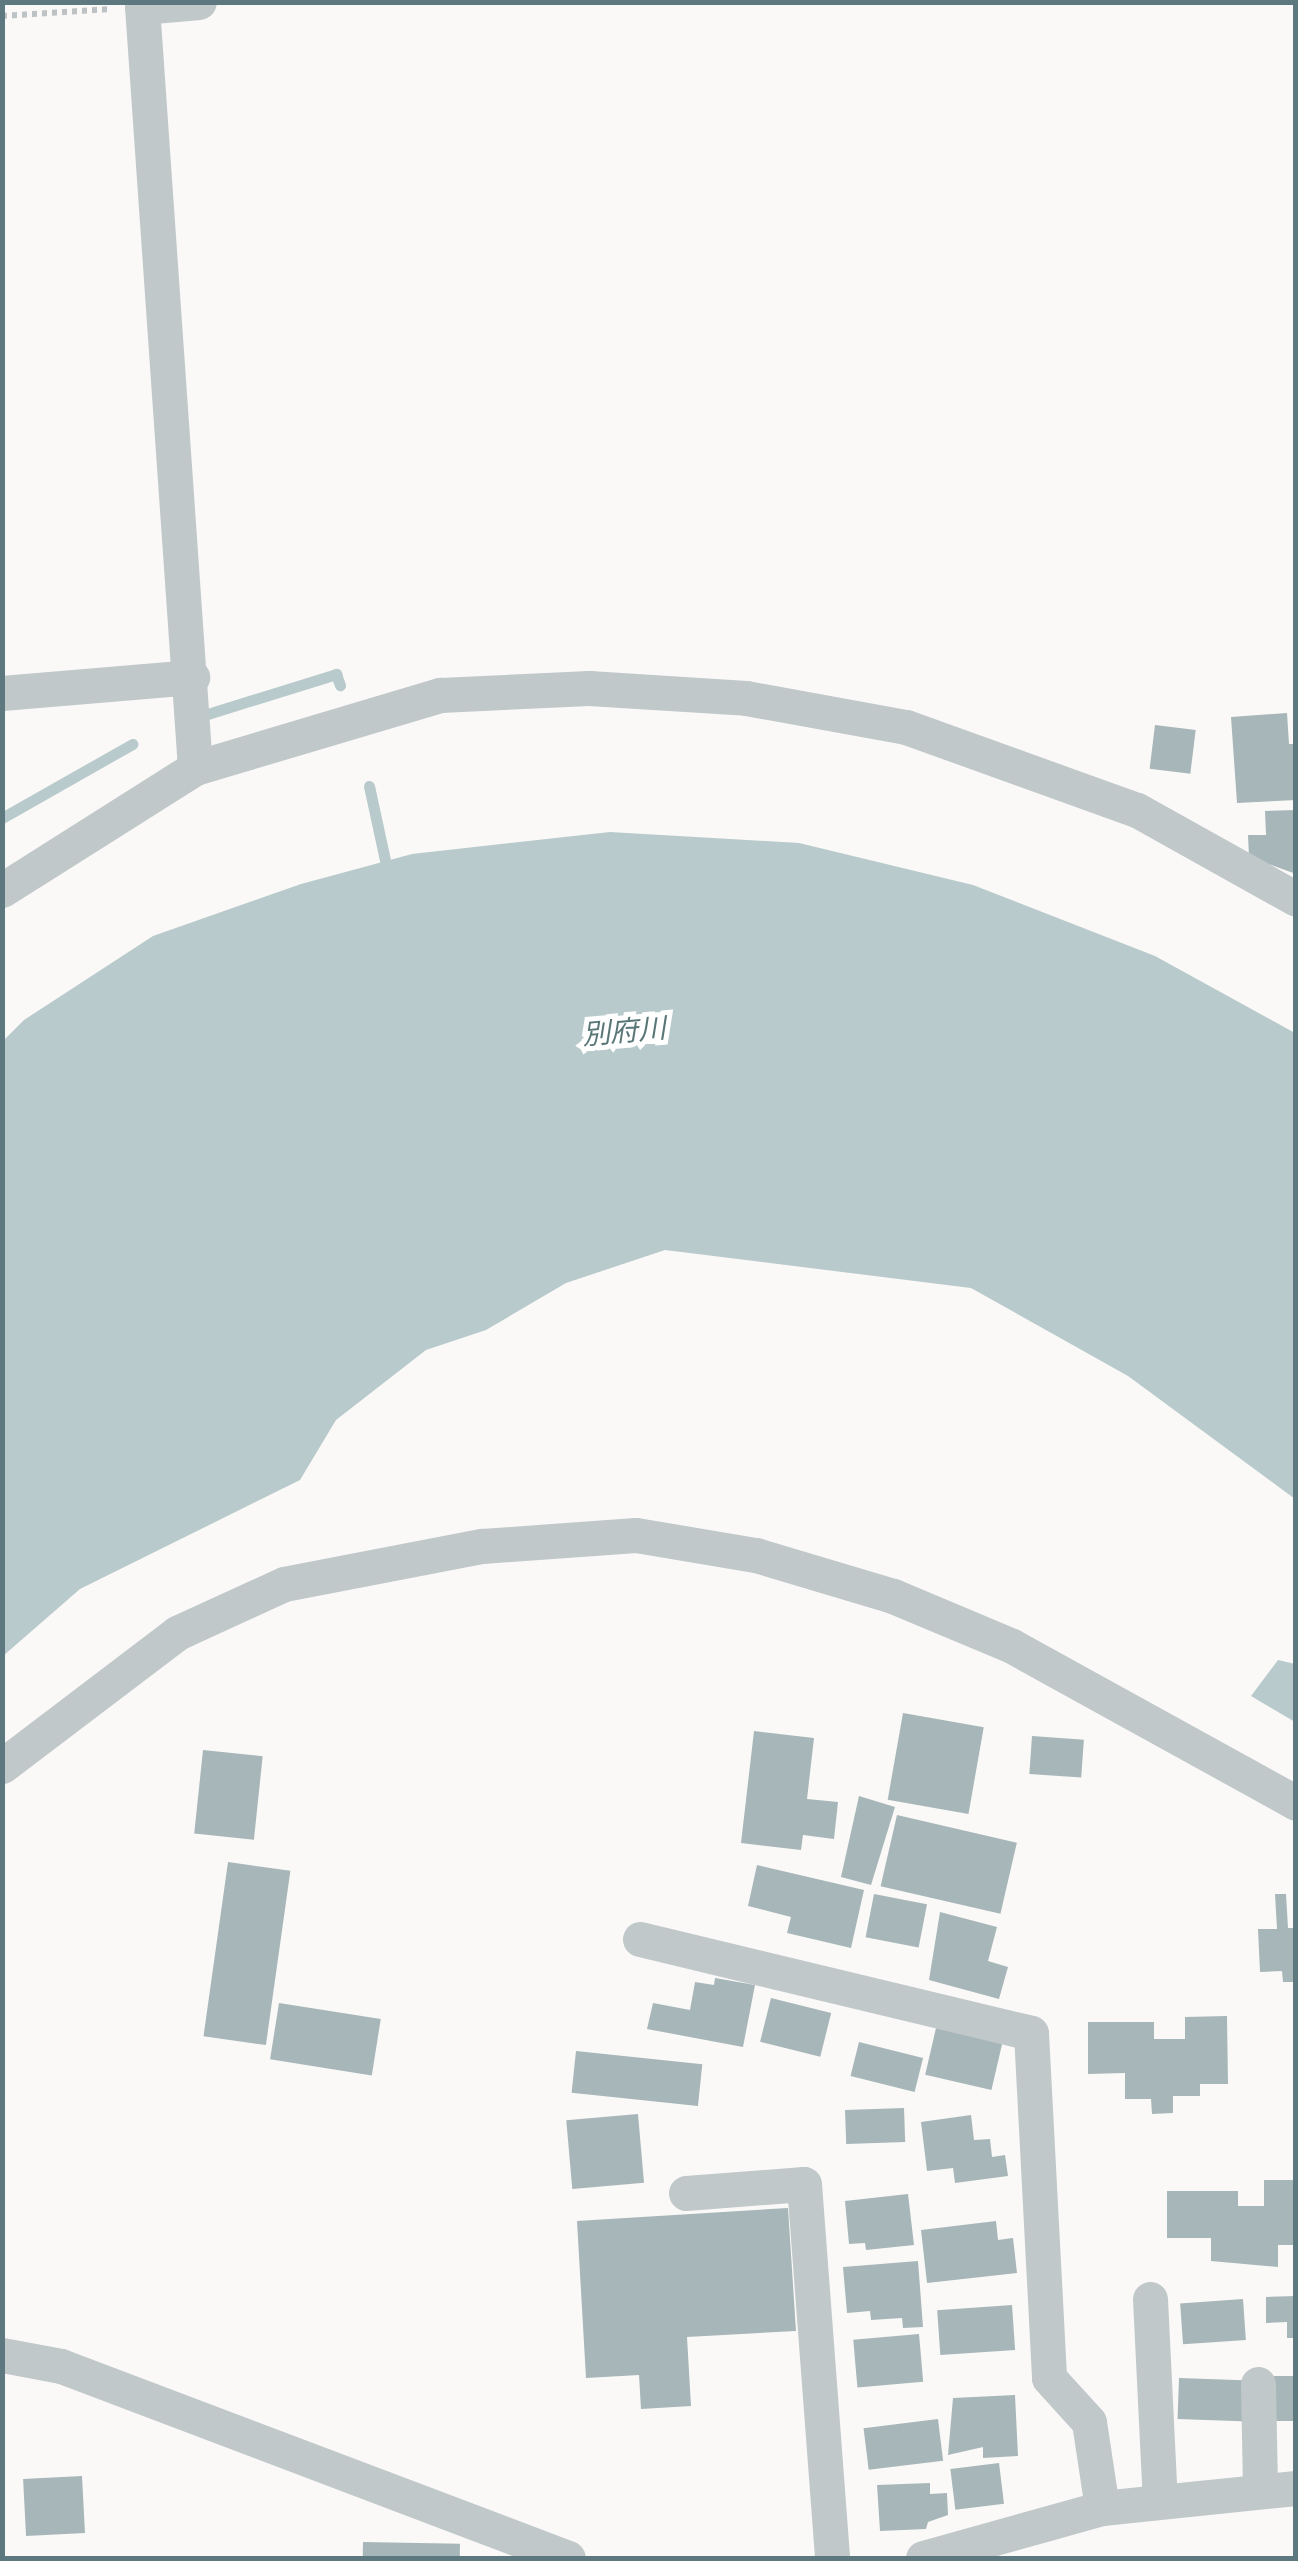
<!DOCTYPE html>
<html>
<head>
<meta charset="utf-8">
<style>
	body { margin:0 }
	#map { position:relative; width:1298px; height:2561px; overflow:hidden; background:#faf9f7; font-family:"DM Sans","Noto Sans JP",sans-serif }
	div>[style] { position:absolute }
	.water>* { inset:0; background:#b8cacb }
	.stream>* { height:11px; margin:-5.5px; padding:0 5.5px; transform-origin:5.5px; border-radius:5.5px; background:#b8cacb }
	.building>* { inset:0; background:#a7b6b8; transform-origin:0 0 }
	.path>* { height:6px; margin-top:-3px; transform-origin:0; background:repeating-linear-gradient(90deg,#bdc2c4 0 5px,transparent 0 10px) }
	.street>* { height:35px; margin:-17.5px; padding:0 17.5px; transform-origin:17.5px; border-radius:17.5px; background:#c0c8ca }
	span { translate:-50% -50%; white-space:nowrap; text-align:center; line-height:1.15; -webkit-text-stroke:10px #fff; paint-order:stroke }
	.water-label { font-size:28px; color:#587676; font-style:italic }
	.frame { position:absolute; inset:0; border:5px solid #5e787f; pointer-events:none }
</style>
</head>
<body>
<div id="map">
	<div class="water">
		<div style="clip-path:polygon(610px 832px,799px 843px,973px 885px,1155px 956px,1295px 1033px,1295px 1499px,1128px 1376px,971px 1288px,665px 1250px,566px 1283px,486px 1330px,426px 1350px,336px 1420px,300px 1480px,80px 1589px,3px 1656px,3px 1041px,24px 1020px,153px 936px,301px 884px,412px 854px)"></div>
		<div style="clip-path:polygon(1278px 1660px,1295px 1664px,1295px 1722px,1251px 1696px)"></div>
	</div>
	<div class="stream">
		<div style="left:198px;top:717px;width:145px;rotate:-17.3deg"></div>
		<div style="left:336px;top:674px;width:12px;rotate:70deg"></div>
		<div style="left:369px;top:786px;width:90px;rotate:77.8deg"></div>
		<div style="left:2px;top:818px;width:150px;rotate:-29.6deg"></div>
	</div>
	<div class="building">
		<div style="clip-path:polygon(1287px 713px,1289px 744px,1296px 744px,1296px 800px,1237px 803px,1231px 717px)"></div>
		<div style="left:1155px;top:725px;width:41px;height:44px;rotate:7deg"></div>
		<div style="clip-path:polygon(1296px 810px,1296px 874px,1249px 857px,1248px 835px,1266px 835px,1265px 811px)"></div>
		<div style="left:903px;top:1713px;width:82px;height:88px;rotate:10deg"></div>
		<div style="clip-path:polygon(754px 1731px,814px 1738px,807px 1799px,838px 1802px,834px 1839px,803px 1835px,801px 1850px,741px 1843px)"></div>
		<div style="left:1032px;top:1736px;width:52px;height:38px;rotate:4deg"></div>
		<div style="left:203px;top:1750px;width:60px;height:84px;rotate:6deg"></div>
		<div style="clip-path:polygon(859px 1796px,895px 1807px,871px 1885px,841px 1877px)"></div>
		<div style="left:897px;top:1815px;width:123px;height:73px;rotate:13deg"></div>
		<div style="left:228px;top:1862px;width:63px;height:176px;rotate:8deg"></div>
		<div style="clip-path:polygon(757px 1865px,864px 1890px,851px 1948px,787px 1933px,791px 1917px,748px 1906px)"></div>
		<div style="left:874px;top:1894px;width:54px;height:44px;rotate:11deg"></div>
		<div style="clip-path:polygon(1275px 1894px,1286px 1894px,1288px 1928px,1296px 1928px,1296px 1982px,1283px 1982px,1282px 1971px,1260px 1972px,1258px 1929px,1277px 1929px)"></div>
		<div style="clip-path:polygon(940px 1912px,997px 1927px,988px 1961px,1008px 1967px,999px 1999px,929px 1980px)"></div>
		<div style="clip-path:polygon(715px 1978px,755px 1985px,743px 2047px,647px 2029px,653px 2003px,690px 2010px,695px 1982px,714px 1985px)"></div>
		<div style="left:771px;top:1998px;width:62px;height:45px;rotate:14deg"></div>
		<div style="left:279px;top:2003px;width:103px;height:57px;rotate:9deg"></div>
		<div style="clip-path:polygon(1227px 2016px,1228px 2084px,1200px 2084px,1200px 2096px,1173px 2096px,1173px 2113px,1152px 2114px,1151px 2099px,1125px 2099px,1125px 2073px,1088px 2074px,1088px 2022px,1154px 2022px,1154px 2039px,1185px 2039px,1185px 2017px)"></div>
		<div style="left:936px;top:2028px;width:68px;height:48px;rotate:13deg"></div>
		<div style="left:859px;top:2042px;width:66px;height:35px;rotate:14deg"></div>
		<div style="left:576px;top:2051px;width:127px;height:42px;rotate:6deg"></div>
		<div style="left:904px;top:2108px;width:34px;height:59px;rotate:88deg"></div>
		<div style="left:638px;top:2114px;width:69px;height:72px;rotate:85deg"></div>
		<div style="clip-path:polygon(971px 2115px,974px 2140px,990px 2139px,992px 2157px,1005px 2155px,1008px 2176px,955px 2183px,953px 2168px,927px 2171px,921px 2122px)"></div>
		<div style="clip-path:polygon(1264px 2180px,1296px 2180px,1296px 2245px,1278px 2245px,1278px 2267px,1211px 2261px,1211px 2238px,1167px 2238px,1167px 2191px,1238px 2191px,1238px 2206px,1264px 2206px)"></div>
		<div style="clip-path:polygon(908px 2194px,914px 2245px,866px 2250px,865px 2243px,849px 2244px,845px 2201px)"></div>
		<div style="clip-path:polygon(788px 2208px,796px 2331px,687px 2337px,691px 2406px,641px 2409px,639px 2375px,586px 2378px,577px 2221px)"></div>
		<div style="clip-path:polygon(996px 2221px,998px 2240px,1013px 2238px,1017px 2273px,927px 2283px,921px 2230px)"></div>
		<div style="clip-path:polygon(918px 2261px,923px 2327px,903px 2328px,902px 2318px,871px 2320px,870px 2311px,847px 2313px,843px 2267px)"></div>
		<div style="clip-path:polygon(1296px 2296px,1296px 2338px,1287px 2338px,1287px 2322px,1266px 2323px,1266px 2297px)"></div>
		<div style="left:1243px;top:2299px;width:41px;height:63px;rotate:86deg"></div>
		<div style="left:1012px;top:2305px;width:45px;height:75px;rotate:86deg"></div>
		<div style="left:919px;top:2334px;width:48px;height:66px;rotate:85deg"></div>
		<div style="left:1296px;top:2376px;width:45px;height:22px;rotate:90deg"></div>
		<div style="left:1179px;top:2378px;width:71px;height:41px;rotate:2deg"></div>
		<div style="clip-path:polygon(1015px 2395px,1018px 2456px,983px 2458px,983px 2447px,948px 2455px,953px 2398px)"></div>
		<div style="left:938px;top:2419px;width:42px;height:75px;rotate:83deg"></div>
		<div style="left:999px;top:2463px;width:41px;height:49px;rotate:83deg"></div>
		<div style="left:82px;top:2476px;width:57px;height:59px;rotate:87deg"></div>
		<div style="clip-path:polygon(930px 2483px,930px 2494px,947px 2493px,948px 2515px,928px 2522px,926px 2529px,880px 2531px,877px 2485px)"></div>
		<div style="left:363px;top:2542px;width:97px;height:16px;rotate:1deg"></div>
	</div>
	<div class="path">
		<div style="left:2px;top:16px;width:109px;rotate:-3.7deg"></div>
	</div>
	<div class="street">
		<div style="left:2px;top:693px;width:191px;rotate:-4.8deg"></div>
		<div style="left:195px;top:768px;width:763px;rotate:-93.98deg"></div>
		<div style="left:142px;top:7px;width:57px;rotate:-5deg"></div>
		<div style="left:2px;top:890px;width:228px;rotate:-32.3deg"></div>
		<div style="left:195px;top:768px;width:256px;rotate:-16.6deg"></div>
		<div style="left:440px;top:695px;width:149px;rotate:-2.7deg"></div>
		<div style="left:589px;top:688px;width:157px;rotate:3.6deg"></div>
		<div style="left:746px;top:698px;width:163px;rotate:10.3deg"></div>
		<div style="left:906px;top:727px;width:245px;rotate:19.8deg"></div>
		<div style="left:1137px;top:810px;width:182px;rotate:29.2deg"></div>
		<div style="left:2px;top:1766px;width:220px;rotate:-37.2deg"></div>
		<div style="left:177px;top:1633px;width:118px;rotate:-24.6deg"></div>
		<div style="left:284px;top:1584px;width:202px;rotate:-10.9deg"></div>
		<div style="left:482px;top:1546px;width:154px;rotate:-4.1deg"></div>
		<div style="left:636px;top:1535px;width:122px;rotate:9.5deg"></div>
		<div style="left:756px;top:1555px;width:143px;rotate:16.7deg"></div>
		<div style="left:893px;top:1596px;width:129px;rotate:22.8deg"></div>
		<div style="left:1012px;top:1646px;width:325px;rotate:28.9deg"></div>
		<div style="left:640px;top:1939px;width:402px;rotate:13.5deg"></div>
		<div style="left:1031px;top:2033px;width:345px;rotate:87deg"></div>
		<div style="left:1049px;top:2378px;width:59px;rotate:47.7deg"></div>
		<div style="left:1089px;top:2422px;width:87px;rotate:81.4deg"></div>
		<div style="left:686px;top:2193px;width:118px;rotate:-4.4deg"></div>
		<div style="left:804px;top:2184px;width:375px;rotate:85.7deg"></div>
		<div style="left:1150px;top:2299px;width:202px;rotate:87.2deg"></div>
		<div style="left:2px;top:2355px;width:60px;rotate:10.6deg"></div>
		<div style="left:61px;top:2366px;width:542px;rotate:20.74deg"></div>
		<div style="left:1258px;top:2384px;width:105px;rotate:88.9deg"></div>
		<div style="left:923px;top:2558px;width:186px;rotate:-15.6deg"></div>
		<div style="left:1102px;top:2508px;width:195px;rotate:-5.9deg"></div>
	</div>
	<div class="water-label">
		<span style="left:624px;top:1032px;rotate:-5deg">別府川</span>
	</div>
	<div class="frame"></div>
</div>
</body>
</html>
